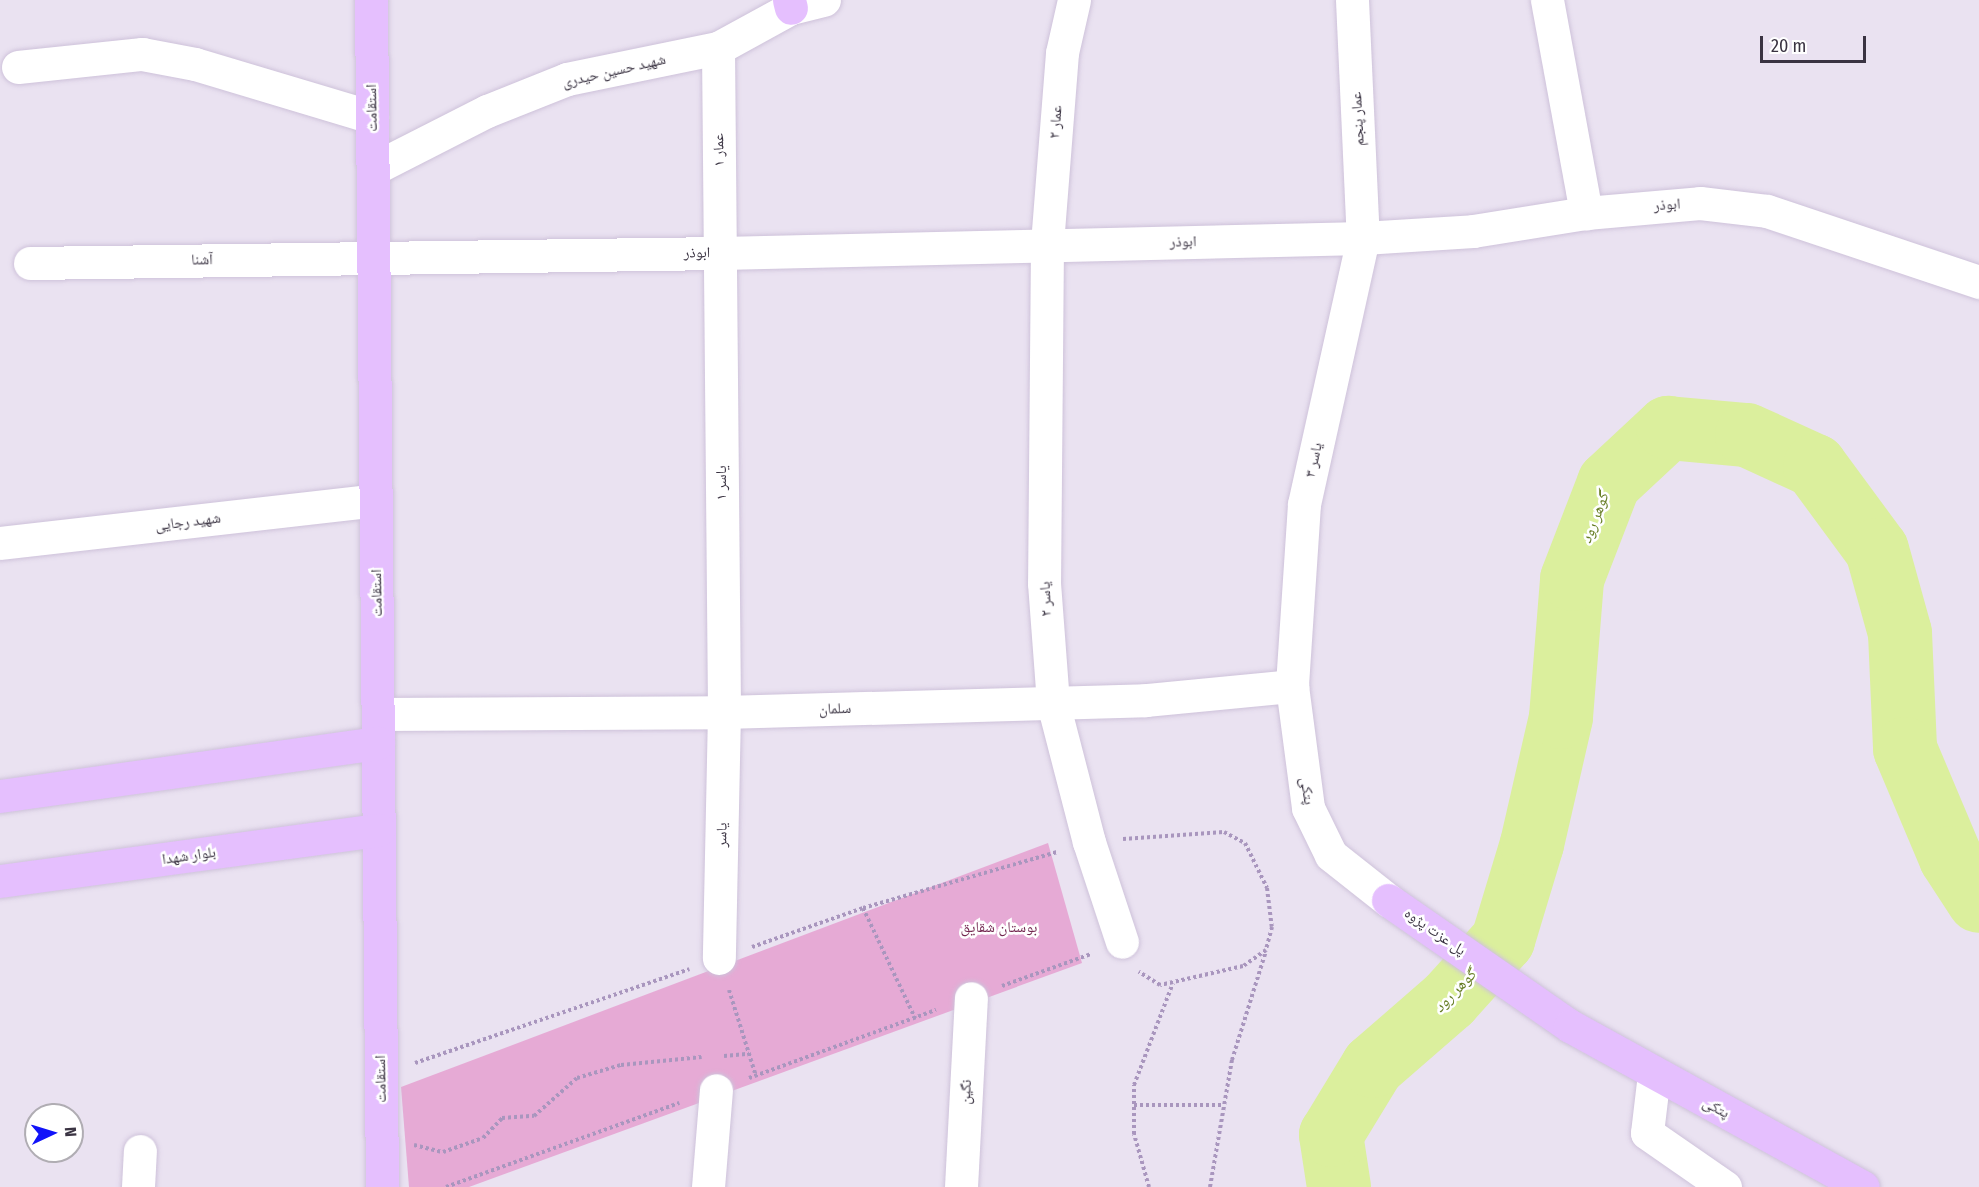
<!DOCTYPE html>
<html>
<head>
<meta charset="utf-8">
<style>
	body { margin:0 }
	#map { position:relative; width:1979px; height:1187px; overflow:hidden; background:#eae2f1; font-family:"Fira Sans Condensed","Noto Naskh Arabic",sans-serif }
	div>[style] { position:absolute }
	.green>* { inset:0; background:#e6aad5 }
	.river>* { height:64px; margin:-32px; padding:0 32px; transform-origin:32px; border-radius:32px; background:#dbef9d }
	.path>* { height:4px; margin-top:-2px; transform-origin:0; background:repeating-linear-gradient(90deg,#a996be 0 3px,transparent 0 6px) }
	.roads { filter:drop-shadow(0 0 2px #cec2da) drop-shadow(0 0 2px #cec2da) }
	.street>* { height:33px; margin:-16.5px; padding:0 16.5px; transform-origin:16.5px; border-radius:16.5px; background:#fff }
	.secondary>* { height:33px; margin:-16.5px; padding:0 16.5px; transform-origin:16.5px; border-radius:16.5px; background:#e5bffe }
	span { translate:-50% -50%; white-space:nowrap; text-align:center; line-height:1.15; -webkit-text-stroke:5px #fff; paint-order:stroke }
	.street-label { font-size:15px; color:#3a3342 }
	.park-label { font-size:15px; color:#732750 }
	.water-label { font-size:16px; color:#677e25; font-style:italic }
	.north { position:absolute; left:24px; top:1103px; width:60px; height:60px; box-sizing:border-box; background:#fff; border:2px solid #b0adb3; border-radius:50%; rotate:86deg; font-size:16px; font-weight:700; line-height:24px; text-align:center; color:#3a3342 }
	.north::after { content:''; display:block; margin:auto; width:21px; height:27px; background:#1113f9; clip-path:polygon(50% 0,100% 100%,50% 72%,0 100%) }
	.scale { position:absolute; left:1760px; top:36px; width:106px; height:27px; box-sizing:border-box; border:3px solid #3a3342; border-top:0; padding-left:8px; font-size:18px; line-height:21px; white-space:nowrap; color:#3a3342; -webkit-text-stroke:4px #fff; paint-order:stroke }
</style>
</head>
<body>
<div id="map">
	<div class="green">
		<div style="clip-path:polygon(1048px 843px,1082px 963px,469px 1187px,409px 1187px,401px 1087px)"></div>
	</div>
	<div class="river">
		<div style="left:1339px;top:1187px;width:53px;rotate:-98.7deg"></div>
		<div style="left:1331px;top:1135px;width:81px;rotate:-58.7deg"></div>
		<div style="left:1373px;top:1066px;width:101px;rotate:-41deg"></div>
		<div style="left:1449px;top:1000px;width:81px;rotate:-48deg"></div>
		<div style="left:1503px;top:940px;width:100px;rotate:-73.2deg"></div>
		<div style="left:1532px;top:844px;width:130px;rotate:-77.1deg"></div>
		<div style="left:1561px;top:717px;width:138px;rotate:-85.4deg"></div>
		<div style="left:1572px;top:579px;width:103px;rotate:-68.9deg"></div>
		<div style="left:1609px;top:483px;width:81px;rotate:-43deg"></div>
		<div style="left:1668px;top:428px;width:79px;rotate:5.1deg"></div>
		<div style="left:1747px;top:435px;width:75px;rotate:24.5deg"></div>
		<div style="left:1815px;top:466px;width:104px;rotate:53.6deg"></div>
		<div style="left:1877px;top:550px;width:86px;rotate:74.5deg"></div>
		<div style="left:1900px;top:633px;width:116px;rotate:87.5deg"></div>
		<div style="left:1905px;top:749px;width:118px;rotate:67.1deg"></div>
		<div style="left:1951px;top:858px;width:51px;rotate:56.9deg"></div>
	</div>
	<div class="path">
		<div style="left:1123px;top:839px;width:101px;rotate:-4deg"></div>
		<div style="left:1224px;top:832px;width:24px;rotate:28deg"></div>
		<div style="left:1245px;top:843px;width:50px;rotate:63.9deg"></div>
		<div style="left:1267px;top:888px;width:39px;rotate:83deg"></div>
		<div style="left:1272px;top:927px;width:24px;rotate:105deg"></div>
		<div style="left:1266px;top:950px;width:28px;rotate:145deg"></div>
		<div style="left:1243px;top:966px;width:85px;rotate:167.1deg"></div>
		<div style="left:1160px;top:985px;width:25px;rotate:-148deg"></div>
		<div style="left:863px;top:908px;width:122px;rotate:64.7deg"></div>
		<div style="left:752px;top:947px;width:118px;rotate:-19.4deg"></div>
		<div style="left:863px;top:908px;width:202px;rotate:-16.1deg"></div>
		<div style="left:1002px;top:986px;width:95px;rotate:-19.8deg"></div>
		<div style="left:729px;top:990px;width:90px;rotate:72.6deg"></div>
		<div style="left:724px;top:1056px;width:25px;rotate:-5deg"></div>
		<div style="left:415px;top:1063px;width:290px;rotate:-18.9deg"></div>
		<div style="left:749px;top:1078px;width:199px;rotate:-20deg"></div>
		<div style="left:1134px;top:1105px;width:89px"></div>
		<div style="left:414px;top:1145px;width:30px;rotate:14deg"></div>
		<div style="left:443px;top:1152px;width:42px;rotate:-19.3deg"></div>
		<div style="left:483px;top:1138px;width:28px;rotate:-46deg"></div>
		<div style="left:502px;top:1118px;width:32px;rotate:-4deg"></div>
		<div style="left:534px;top:1116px;width:57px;rotate:-41.5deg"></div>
		<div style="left:577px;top:1078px;width:46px;rotate:-16.5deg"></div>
		<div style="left:621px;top:1065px;width:81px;rotate:-5.6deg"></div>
		<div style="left:446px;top:1187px;width:248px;rotate:-19.8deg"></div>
		<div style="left:1149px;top:1187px;width:55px;rotate:-105.8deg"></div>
		<div style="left:1134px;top:1134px;width:49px;rotate:-90deg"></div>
		<div style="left:1134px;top:1085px;width:109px;rotate:-69.1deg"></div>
		<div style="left:1210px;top:1187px;width:129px;rotate:-80.2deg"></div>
		<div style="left:1232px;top:1060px;width:114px;rotate:-72.7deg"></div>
	</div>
	<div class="roads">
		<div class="street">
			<div style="left:1074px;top:0;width:54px;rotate:102.8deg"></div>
			<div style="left:1062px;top:53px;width:193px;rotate:94.5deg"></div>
			<div style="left:1047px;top:245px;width:338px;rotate:90.5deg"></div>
			<div style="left:1044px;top:583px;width:120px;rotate:85.7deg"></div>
			<div style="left:1053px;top:703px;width:144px;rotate:75.5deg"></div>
			<div style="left:1089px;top:842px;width:105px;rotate:71.7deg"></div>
			<div style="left:1352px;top:0;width:238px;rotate:87.4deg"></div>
			<div style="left:1363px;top:238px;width:272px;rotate:102.5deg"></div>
			<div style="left:1304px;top:504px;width:182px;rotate:93.8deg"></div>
			<div style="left:1292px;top:686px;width:123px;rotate:82.5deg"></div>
			<div style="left:1308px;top:808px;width:52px;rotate:63.9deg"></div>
			<div style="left:1331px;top:855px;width:73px;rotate:38.3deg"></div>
			<div style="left:1547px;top:0;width:217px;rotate:79.6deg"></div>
			<div style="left:718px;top:48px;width:664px;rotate:89.48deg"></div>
			<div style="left:724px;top:712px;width:246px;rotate:91.2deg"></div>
			<div style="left:18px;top:67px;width:125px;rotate:-6deg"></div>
			<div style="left:142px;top:54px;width:54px;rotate:10.7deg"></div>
			<div style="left:195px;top:64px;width:185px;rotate:16.7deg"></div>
			<div style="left:373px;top:169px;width:128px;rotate:-27deg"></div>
			<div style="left:487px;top:111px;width:86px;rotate:-21.8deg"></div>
			<div style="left:567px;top:79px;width:154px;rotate:-11.6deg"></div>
			<div style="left:718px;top:48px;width:83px;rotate:-28.7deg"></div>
			<div style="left:791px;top:8px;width:34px;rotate:-14deg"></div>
			<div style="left:30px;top:263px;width:691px;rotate:-0.83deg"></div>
			<div style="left:721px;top:253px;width:642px;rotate:-1.34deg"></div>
			<div style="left:1363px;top:238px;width:110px;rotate:-3.6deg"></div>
			<div style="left:1473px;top:231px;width:114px;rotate:-9.1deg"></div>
			<div style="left:1586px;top:213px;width:114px;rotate:-5deg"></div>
			<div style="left:1700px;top:203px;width:67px;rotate:6.8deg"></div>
			<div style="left:1767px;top:211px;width:224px;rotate:18.5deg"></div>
			<div style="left:0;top:543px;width:378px;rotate:-6.5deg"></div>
			<div style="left:378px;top:714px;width:346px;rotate:-0.3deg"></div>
			<div style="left:724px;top:712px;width:422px;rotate:-1.6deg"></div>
			<div style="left:1146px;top:700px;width:147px;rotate:-5.5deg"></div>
			<div style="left:1654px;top:1074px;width:59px;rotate:96.8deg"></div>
			<div style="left:1647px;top:1133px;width:95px;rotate:34.7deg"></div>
			<div style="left:138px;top:1187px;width:36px;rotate:-87deg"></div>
			<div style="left:708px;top:1187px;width:97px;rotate:-85.3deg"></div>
			<div style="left:961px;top:1187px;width:189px;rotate:-87deg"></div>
		</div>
		<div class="secondary">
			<div style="left:371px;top:0;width:1187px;rotate:89.47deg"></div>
			<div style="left:789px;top:0;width:8px;rotate:76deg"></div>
			<div style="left:0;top:796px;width:382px;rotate:-8deg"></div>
			<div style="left:0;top:881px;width:382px;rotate:-7.7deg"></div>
			<div style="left:1388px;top:900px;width:221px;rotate:34.7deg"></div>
			<div style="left:1570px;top:1026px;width:334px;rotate:28.8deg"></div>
		</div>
	</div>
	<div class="street-label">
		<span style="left:614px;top:71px;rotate:-13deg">شهید حسین حیدری</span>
		<span style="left:372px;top:108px;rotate:-91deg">استقامت</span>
		<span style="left:1358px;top:119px;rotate:-93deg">عمار پنجم</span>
		<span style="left:1056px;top:122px;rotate:-86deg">عمار ۲</span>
		<span style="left:719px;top:150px;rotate:-91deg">عمار ۱</span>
		<span style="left:1667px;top:205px;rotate:-4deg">ابوذر</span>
		<span style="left:1183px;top:242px;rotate:-1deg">ابوذر</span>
		<span style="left:697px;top:253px;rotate:-1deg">ابوذر</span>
		<span style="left:202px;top:260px;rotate:-1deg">آشنا</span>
		<span style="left:1314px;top:460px;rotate:-78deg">یاسر ۳</span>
		<span style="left:722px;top:483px;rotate:-90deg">یاسر ۱</span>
		<span style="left:188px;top:522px;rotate:-7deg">شهید رجایی</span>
		<span style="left:377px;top:593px;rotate:-91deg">استقامت</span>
		<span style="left:1046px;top:599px;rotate:-93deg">یاسر ۲</span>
		<span style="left:835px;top:709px;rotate:-2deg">سلمان</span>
		<span style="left:1307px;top:791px;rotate:81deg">پتکی</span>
		<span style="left:722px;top:835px;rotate:-89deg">یاسر</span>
		<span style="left:189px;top:856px;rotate:-8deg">بلوار شهدا</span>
		<span style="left:1435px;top:932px;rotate:35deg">پل عزت پژوه</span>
		<span style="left:381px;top:1079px;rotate:-91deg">استقامت</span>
		<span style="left:966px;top:1092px;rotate:-87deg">نگین</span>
		<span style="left:1716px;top:1108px;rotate:28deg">پتکی</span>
	</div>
	<div class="park-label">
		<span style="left:999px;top:928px">بوستان شقایق</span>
	</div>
	<div class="water-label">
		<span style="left:1595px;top:518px;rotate:-69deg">گوهر رود</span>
		<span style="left:1455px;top:991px;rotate:-46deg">گوهر رود</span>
	</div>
	<div class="north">N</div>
	<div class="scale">20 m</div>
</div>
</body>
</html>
